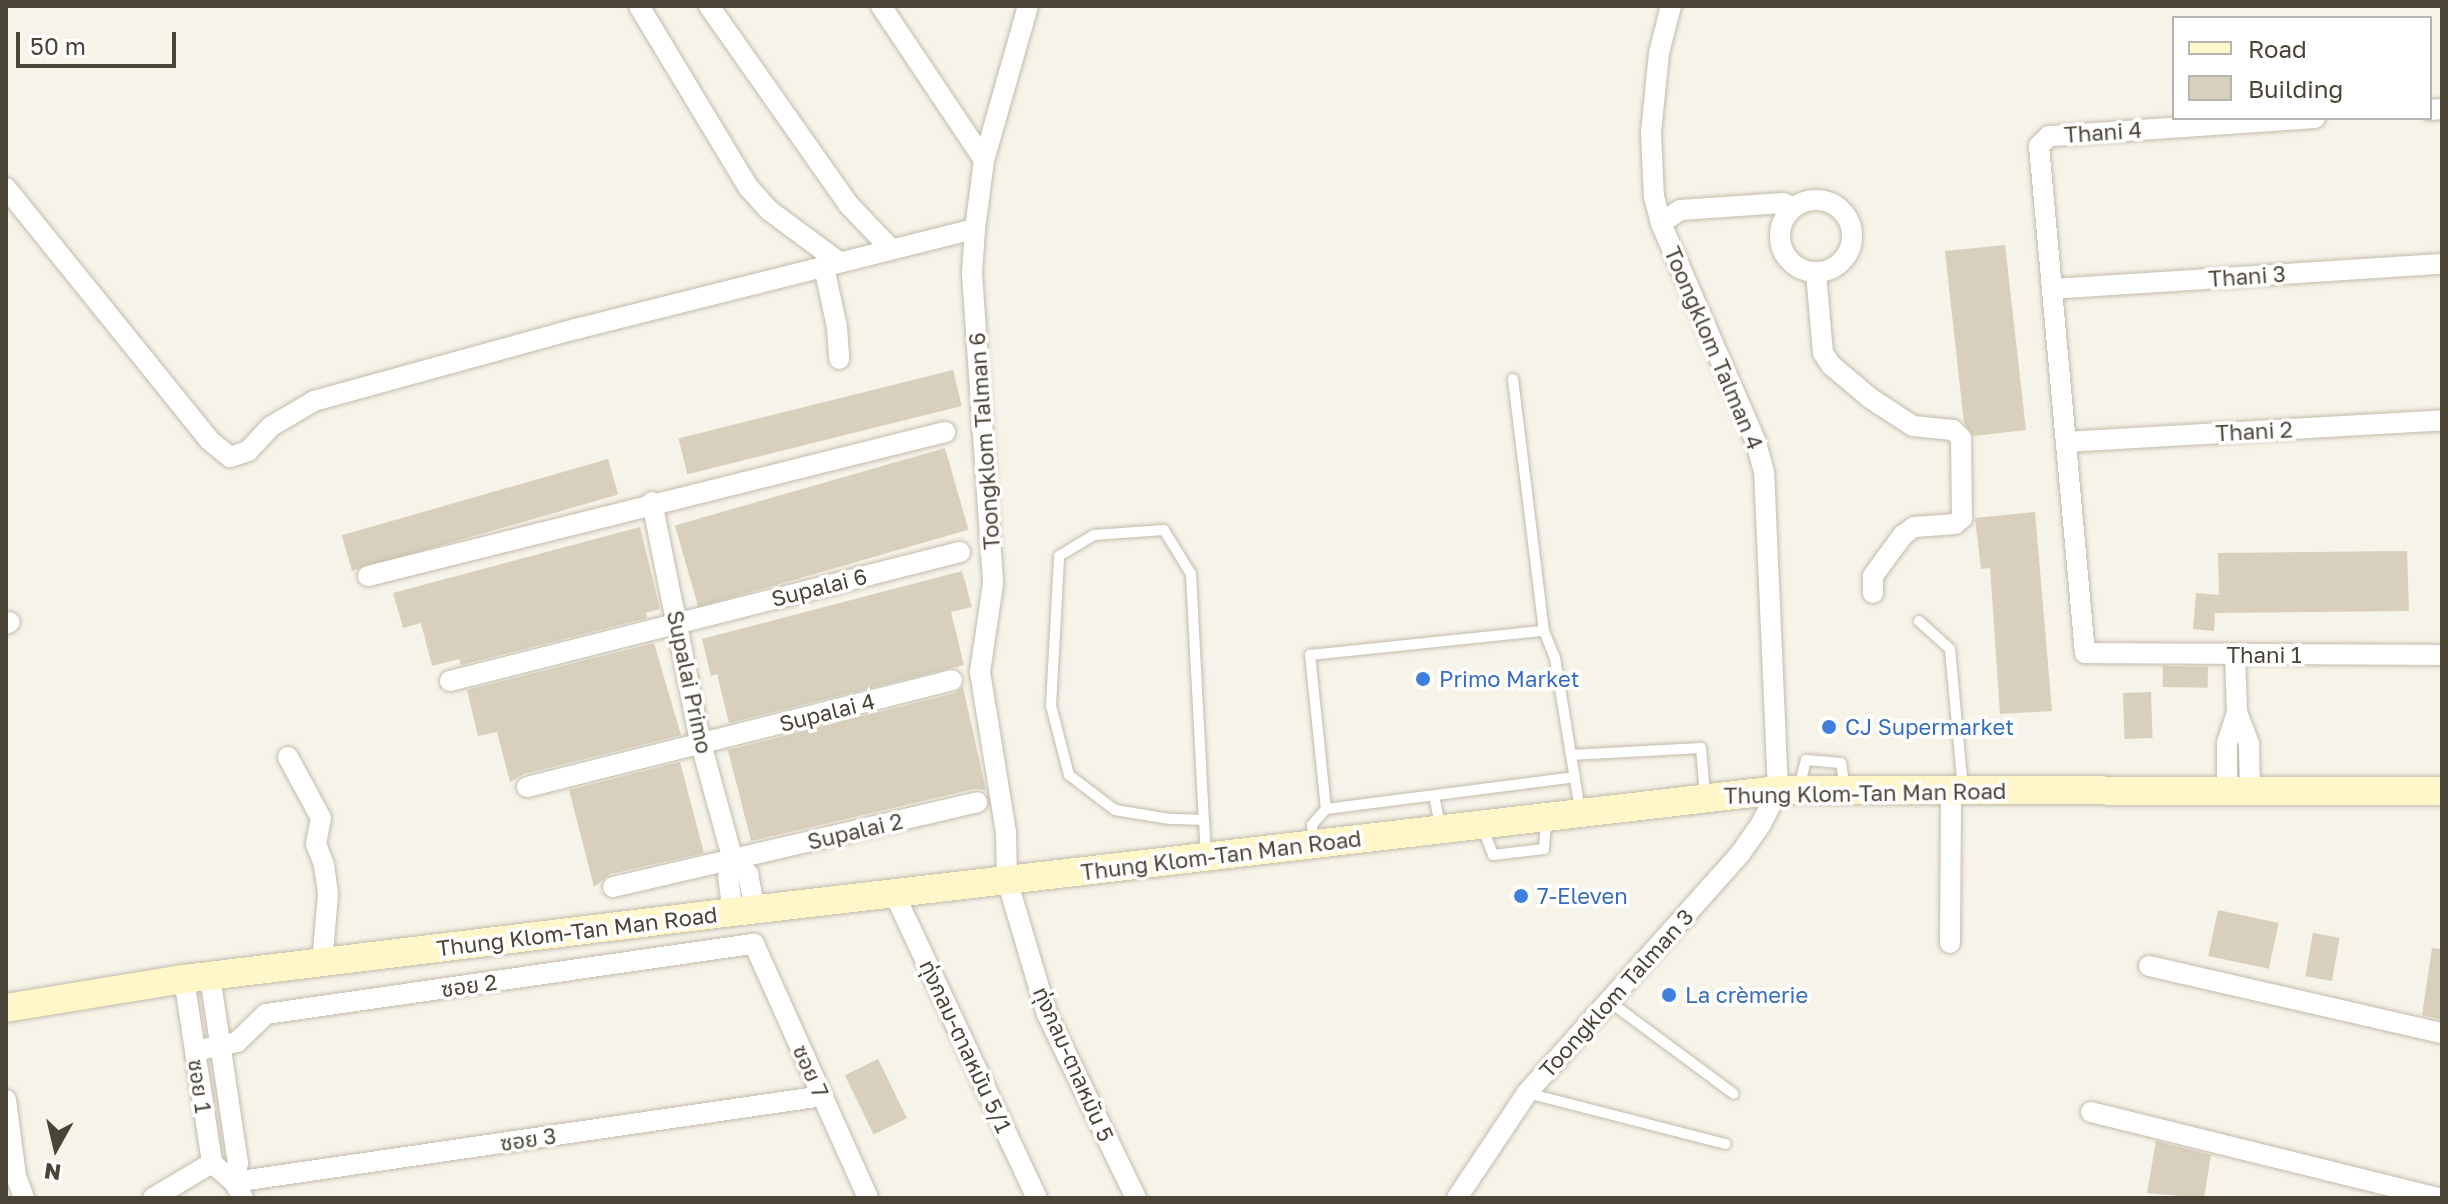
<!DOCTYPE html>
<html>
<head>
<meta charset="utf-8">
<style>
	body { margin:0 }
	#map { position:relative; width:2448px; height:1204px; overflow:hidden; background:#f6f3e9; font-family:"Golos Text","Noto Sans Thai",sans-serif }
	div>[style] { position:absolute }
	.building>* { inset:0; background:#d8d0bd; transform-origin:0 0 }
	.roads { filter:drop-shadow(0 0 2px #c2bcaa) drop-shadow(0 0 2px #c2bcaa) }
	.lane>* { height:10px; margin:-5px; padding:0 5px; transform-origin:5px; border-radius:5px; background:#fff }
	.street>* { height:20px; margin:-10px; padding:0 10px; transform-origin:10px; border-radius:10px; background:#fff }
	.street>.ring { margin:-10px; padding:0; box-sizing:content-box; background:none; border:20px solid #fff; border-radius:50% }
	.secondary>* { height:28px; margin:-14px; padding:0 14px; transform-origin:14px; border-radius:14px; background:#fff6ca }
	.dots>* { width:22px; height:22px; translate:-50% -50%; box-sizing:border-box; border:4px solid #fff; border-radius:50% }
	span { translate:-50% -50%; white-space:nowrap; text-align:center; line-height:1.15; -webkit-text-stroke:7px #fff; paint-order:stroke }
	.street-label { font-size:22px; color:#4a4436 }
	.shop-label { font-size:22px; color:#366cbe }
	.left { translate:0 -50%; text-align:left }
	.frame { position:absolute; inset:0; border:8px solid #4a4436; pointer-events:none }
	.legend { position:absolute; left:2172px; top:16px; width:260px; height:104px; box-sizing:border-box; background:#fff; border:2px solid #b7b4af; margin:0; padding:10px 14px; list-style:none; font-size:24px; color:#4a4436 }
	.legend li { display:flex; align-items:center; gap:16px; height:40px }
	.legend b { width:40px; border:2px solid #b7b4af }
	.north { position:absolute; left:16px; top:1108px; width:80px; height:80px; -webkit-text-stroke:6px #fff; paint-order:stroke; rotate:188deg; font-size:22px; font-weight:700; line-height:32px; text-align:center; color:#4a4436 }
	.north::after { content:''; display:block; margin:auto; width:28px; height:36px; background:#4a4436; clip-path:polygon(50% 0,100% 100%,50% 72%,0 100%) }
	.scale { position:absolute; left:16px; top:32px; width:160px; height:36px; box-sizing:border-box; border:4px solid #4a4436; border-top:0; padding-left:10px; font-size:24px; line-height:28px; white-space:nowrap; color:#4a4436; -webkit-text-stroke:6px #fff; paint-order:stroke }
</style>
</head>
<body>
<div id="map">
	<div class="building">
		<div style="clip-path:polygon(2005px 245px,2026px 430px,1973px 436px,1964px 423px,1945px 251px)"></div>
		<div style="left:953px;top:370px;width:37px;height:283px;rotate:76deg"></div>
		<div style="left:945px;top:448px;width:85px;height:281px;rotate:74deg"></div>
		<div style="left:608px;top:459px;width:37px;height:277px;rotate:74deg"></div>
		<div style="clip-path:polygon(2035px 512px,2052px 711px,2000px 714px,1990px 568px,1981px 569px,1975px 518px)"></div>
		<div style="clip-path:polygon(640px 527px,660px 609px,646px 613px,647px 618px,461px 665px,459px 659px,432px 666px,421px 623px,403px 628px,393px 593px)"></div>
		<div style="clip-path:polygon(2407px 551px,2409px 611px,2215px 613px,2214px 631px,2193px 629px,2196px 593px,2219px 595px,2218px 553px)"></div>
		<div style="clip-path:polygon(962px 571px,972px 607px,951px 612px,964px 665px,729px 723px,717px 674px,711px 676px,702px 639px)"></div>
		<div style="clip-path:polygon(654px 643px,681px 735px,524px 774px,510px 782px,497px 732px,478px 736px,467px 690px)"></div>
		<div style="left:2163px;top:666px;width:45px;height:21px;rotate:1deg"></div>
		<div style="clip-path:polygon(963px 687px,986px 790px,974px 789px,751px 841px,728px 750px,955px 693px)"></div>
		<div style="left:2151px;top:692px;width:46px;height:28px;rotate:88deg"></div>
		<div style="clip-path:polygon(680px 762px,704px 853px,610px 874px,594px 887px,569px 790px)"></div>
		<div style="left:2218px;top:910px;width:62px;height:47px;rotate:12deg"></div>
		<div style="left:2313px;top:933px;width:27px;height:44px;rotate:10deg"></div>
		<div style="clip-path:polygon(2432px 948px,2442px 949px,2442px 1020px,2422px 1015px)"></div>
		<div style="left:878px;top:1059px;width:66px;height:37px;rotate:64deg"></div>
		<div style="clip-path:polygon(2156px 1141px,2211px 1155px,2204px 1198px,2147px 1193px)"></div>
	</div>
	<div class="roads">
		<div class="lane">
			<div style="left:1513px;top:379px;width:254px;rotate:83deg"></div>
			<div style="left:1919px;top:621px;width:42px;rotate:42.1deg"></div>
			<div style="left:1950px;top:649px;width:140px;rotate:84.7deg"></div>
			<div style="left:1571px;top:755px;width:56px;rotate:80.7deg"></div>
			<div style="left:1799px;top:788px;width:29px;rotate:-76deg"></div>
			<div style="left:1806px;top:760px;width:35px;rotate:5deg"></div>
			<div style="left:1841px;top:763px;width:24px;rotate:81deg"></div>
			<div style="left:1434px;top:795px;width:32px;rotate:79deg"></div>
			<div style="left:1326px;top:809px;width:251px;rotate:-7.3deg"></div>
			<div style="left:1204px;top:820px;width:34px;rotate:-178deg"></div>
			<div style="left:1170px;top:819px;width:56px;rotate:-170.7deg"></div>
			<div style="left:1115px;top:810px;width:58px;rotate:-142.7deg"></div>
			<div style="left:1069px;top:775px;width:71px;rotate:-104.6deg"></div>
			<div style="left:1051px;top:706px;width:150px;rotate:-86.9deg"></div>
			<div style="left:1059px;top:556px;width:41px;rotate:-31deg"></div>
			<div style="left:1094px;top:535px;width:70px;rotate:-4.1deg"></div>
			<div style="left:1164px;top:530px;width:52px;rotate:58.5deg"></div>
			<div style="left:1191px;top:574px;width:246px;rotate:87deg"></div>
			<div style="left:1204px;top:820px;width:34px;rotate:87deg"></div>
			<div style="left:1482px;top:826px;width:31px;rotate:69deg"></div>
			<div style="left:1493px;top:855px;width:51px;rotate:-6.7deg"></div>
			<div style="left:1544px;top:849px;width:28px;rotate:-86deg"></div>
			<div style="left:1314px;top:842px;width:17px;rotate:-97deg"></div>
			<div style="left:1312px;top:825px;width:21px;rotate:-49deg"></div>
			<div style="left:1326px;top:809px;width:155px;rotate:-95.9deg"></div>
			<div style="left:1310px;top:655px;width:235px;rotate:-5.9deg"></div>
			<div style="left:1544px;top:631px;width:29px;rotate:68deg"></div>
			<div style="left:1555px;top:658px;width:98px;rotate:80.6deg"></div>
			<div style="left:1571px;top:755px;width:130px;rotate:-3.1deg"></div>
			<div style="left:1701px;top:748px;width:47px;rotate:85.1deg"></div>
			<div style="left:1610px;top:1002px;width:154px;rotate:36.6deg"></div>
			<div style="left:1527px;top:1093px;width:205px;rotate:14.4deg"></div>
		</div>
		<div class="street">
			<div style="left:639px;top:6px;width:213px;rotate:58.9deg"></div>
			<div style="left:749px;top:188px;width:31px;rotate:48deg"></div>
			<div style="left:770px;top:211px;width:86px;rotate:36.5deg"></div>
			<div style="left:709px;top:6px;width:243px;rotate:54.9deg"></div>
			<div style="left:849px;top:205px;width:59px;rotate:46.4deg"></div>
			<div style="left:881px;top:6px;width:185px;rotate:56.2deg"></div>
			<div style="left:1028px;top:6px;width:160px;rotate:105.9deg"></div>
			<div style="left:984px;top:160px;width:70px;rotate:97.4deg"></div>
			<div style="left:975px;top:229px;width:44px;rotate:93.9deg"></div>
			<div style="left:972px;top:273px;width:312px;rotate:86.1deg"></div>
			<div style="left:993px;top:584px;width:89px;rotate:98.4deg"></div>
			<div style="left:980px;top:672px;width:163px;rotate:80.8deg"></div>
			<div style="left:1006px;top:833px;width:47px;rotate:88.8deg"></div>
			<div style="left:1007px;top:880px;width:140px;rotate:73.4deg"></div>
			<div style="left:1047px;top:1014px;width:204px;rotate:64.2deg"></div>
			<div style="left:2430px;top:110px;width:12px;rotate:-5deg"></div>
			<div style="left:2315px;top:118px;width:267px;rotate:176.1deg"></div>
			<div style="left:2049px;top:136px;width:14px;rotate:135deg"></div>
			<div style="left:2039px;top:146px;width:509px;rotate:84.82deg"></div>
			<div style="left:2085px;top:653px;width:357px;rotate:0.3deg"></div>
			<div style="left:6px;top:188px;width:324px;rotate:51.1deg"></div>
			<div style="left:209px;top:440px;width:27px;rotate:39deg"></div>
			<div style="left:230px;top:457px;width:19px;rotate:-18deg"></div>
			<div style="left:248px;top:451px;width:33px;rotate:-47deg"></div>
			<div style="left:270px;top:427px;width:51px;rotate:-30.6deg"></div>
			<div style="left:314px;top:401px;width:272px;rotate:-15.4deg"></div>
			<div style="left:576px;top:329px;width:411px;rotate:-14.1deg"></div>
			<div class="ring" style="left:1780px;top:200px;width:52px;height:52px"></div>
			<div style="left:1661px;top:223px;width:23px;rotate:-34deg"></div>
			<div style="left:1680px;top:210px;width:103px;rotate:-3.9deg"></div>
			<div style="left:1783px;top:203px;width:11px;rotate:22deg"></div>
			<div style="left:824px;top:267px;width:61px;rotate:77.8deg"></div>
			<div style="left:837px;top:327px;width:32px;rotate:86deg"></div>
			<div style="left:1816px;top:273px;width:80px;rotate:85deg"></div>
			<div style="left:1823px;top:353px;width:14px;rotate:56deg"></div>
			<div style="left:1831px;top:365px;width:51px;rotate:40.2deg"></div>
			<div style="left:1870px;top:398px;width:51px;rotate:33.1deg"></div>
			<div style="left:1913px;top:426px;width:40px;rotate:5.7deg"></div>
			<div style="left:1953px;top:430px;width:11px;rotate:45deg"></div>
			<div style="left:1961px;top:438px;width:80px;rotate:89.3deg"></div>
			<div style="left:1962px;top:518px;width:9px;rotate:139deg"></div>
			<div style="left:1955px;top:524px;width:41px;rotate:175.8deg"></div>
			<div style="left:1914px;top:527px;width:14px;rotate:144deg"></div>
			<div style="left:1903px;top:535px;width:51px;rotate:126.2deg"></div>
			<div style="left:1873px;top:576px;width:17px;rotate:90deg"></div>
			<div style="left:2052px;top:289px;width:391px;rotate:-3.7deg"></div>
			<div style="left:2066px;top:442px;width:377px;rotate:-3.3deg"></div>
			<div style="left:652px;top:502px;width:247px;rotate:78.6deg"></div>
			<div style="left:701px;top:744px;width:120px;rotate:74.6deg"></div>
			<div style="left:733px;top:860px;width:21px;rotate:43deg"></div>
			<div style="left:748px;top:874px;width:36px;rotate:79deg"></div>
			<div style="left:368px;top:576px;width:595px;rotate:-14.01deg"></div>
			<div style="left:6px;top:624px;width:4px;rotate:-27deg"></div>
			<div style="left:450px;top:681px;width:526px;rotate:-14.19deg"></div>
			<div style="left:2237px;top:712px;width:34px;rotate:69deg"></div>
			<div style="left:2249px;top:744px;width:47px;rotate:88.8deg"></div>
			<div style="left:288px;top:757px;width:69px;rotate:61.6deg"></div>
			<div style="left:321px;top:818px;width:26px;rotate:101deg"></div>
			<div style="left:316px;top:844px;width:22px;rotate:69deg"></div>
			<div style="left:324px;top:865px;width:30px;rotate:82deg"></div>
			<div style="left:328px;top:895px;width:68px;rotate:95deg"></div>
			<div style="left:527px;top:787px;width:438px;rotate:-14.1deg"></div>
			<div style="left:2227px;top:791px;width:48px;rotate:-90deg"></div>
			<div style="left:2227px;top:743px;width:33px;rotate:-72deg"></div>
			<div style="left:2237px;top:712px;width:57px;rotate:-92deg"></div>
			<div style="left:613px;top:887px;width:374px;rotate:-13.1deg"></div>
			<div style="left:894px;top:893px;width:337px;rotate:64.9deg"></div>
			<div style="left:733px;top:912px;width:35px;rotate:-98deg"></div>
			<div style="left:728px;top:877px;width:18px;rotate:-74deg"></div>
			<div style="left:1950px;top:943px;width:153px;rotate:-89.6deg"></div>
			<div style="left:2149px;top:966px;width:301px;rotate:12.9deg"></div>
			<div style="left:210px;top:976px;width:189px;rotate:81.5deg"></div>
			<div style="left:238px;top:1163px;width:19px;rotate:102deg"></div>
			<div style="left:184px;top:979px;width:186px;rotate:81.3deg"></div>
			<div style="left:212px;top:1163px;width:29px;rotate:41deg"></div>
			<div style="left:234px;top:1182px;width:18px;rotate:61deg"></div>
			<div style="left:195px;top:1051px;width:43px;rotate:-12.1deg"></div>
			<div style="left:237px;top:1042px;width:40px;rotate:-44deg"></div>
			<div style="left:266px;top:1014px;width:493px;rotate:-8.2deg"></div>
			<div style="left:754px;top:944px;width:278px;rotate:65.8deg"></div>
			<div style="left:6px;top:1100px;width:77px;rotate:82.5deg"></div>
			<div style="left:16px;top:1176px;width:23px;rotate:70deg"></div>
			<div style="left:2091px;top:1112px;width:358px;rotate:13.9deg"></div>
			<div style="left:234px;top:1182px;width:595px;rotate:-8.31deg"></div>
			<div style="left:153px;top:1198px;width:69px;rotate:-30.7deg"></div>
			<div style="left:1457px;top:1198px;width:126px;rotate:-56.3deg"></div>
			<div style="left:1527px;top:1093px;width:320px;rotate:-48.3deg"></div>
			<div style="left:1740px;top:854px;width:37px;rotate:-55deg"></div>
			<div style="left:1761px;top:824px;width:38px;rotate:-63deg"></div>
			<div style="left:1778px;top:790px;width:318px;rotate:-92.5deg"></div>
			<div style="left:1764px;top:472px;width:31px;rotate:-105deg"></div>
			<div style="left:1756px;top:442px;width:239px;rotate:-113.5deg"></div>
			<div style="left:1661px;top:223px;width:27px;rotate:-105deg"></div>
			<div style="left:1654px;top:197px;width:64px;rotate:-92.7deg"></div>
			<div style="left:1651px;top:133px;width:80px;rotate:-84.3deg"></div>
			<div style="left:1659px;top:53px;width:49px;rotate:-75.7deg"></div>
		</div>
		<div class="secondary">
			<div style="left:6px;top:1008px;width:180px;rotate:-9.3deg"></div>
			<div style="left:184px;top:979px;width:553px;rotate:-6.96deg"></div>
			<div style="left:733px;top:912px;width:1052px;rotate:-6.66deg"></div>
			<div style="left:1778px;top:790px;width:664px;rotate:0.09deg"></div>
		</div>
	</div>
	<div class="dots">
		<div style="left:1423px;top:679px;background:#3f7fe0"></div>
		<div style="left:1829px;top:727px;background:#3f7fe0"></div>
		<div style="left:1521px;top:896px;background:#3f7fe0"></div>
		<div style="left:1669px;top:995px;background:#3f7fe0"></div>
	</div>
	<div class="street-label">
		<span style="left:2103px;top:132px;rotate:-4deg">Thani 4</span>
		<span style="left:2247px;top:276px;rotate:-4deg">Thani 3</span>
		<span style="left:1714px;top:348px;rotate:67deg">Toongklom Talman 4</span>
		<span style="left:2254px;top:431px;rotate:-3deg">Thani 2</span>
		<span style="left:984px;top:441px;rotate:-94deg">Toongklom Talman 6</span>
		<span style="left:819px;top:587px;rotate:-14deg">Supalai 6</span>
		<span style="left:2264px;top:655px">Thani 1</span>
		<span style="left:690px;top:682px;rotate:78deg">Supalai Primo</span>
		<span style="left:827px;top:712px;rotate:-14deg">Supalai 4</span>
		<span style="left:1865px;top:793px;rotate:-1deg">Thung Klom-Tan Man Road</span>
		<span style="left:855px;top:831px;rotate:-13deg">Supalai 2</span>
		<span style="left:1221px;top:855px;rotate:-7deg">Thung Klom-Tan Man Road</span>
		<span style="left:577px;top:931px;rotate:-7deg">Thung Klom-Tan Man Road</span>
		<span style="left:469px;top:985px;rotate:-8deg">ซอย 2</span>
		<span style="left:1616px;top:993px;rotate:-48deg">Toongklom Talman 3</span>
		<span style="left:966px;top:1046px;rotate:65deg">ทุ่งกลม-ตาลหมัน 5/1</span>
		<span style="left:1074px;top:1064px;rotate:66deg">ทุ่งกลม-ตาลหมัน 5</span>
		<span style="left:811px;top:1071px;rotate:66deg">ซอย 7</span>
		<span style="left:200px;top:1086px;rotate:82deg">ซอย 1</span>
		<span style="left:528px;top:1139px;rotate:-8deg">ซอย 3</span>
	</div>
	<div class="shop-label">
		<span class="left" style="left:1439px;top:679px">Primo Market</span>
		<span class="left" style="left:1845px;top:727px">CJ Supermarket</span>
		<span class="left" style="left:1537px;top:896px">7-Eleven</span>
		<span class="left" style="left:1685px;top:995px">La crèmerie</span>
	</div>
	<div class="frame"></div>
	<ul class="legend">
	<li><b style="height:10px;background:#fff6ca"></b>Road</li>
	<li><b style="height:22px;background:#d8d0bd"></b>Building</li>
	</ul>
	<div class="north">N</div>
	<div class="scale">50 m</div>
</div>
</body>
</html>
